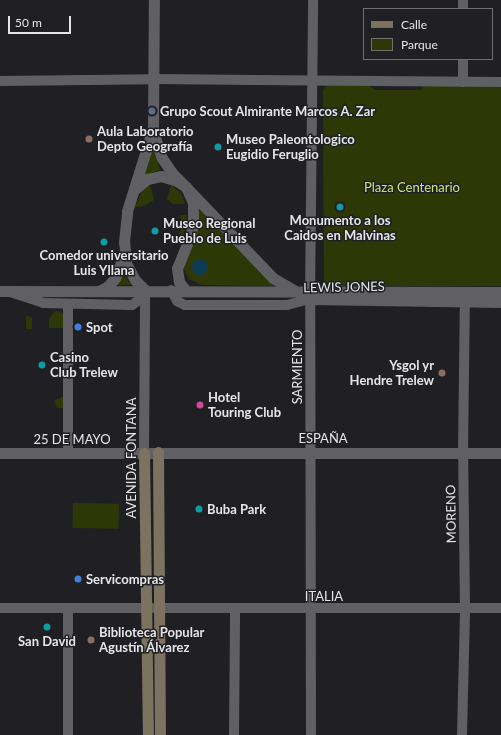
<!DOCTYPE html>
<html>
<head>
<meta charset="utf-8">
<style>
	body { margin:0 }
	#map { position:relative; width:501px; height:735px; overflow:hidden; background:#202024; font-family:Lato,sans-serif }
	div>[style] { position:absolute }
	.green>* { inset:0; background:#2e3806; transform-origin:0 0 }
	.water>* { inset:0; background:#0d3c52 }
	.round { border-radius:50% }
	.minor>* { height:10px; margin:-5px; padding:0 5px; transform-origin:5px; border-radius:5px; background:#606064 }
	.tertiary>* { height:11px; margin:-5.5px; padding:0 5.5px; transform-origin:5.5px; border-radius:5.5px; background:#606064 }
	.secondary>* { height:11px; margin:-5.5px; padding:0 5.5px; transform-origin:5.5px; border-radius:5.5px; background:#7c7260 }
	.dots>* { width:11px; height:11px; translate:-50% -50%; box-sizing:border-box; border:2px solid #202024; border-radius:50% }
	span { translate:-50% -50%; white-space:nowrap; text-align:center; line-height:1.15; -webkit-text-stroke:3px #202024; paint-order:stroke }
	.poi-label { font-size:13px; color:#e5e5e7; font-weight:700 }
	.left { translate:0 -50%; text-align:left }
	.right { translate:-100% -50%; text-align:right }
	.park-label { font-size:13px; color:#cae57d }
	.street-label { font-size:13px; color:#e5e5e7 }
	.legend { position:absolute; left:363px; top:8px; width:130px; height:52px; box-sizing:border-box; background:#202024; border:1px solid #6f6f72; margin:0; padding:5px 7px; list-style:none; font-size:12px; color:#e5e5e7 }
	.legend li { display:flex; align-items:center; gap:8px; height:20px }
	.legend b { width:20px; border:1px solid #6f6f72 }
	.scale { position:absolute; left:8px; top:16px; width:63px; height:18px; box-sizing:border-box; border:2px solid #e5e5e7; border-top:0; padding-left:5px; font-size:12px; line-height:14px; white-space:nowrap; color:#e5e5e7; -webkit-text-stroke:3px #202024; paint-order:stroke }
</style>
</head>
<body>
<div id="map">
	<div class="green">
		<div style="clip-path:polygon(328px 84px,367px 84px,375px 90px,421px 90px,426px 84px,501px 85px,501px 286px,331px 286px,326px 283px,324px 279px,323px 94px,323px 90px)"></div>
		<div style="clip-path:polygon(153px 147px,160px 170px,144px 176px,144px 174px)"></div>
		<div style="clip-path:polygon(150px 185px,154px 200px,144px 206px,135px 207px,142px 191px)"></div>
		<div style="clip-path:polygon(171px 185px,181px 193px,185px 204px,173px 204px,167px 199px)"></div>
		<div style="clip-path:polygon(196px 203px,275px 285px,274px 286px,202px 285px,189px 279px,183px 267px,198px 226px,199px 212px)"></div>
		<div style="clip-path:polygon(180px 215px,187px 215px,184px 236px,178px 236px,182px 226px)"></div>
		<div style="clip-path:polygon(124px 273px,131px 285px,117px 285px,116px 284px)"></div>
		<div style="clip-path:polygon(56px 311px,61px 312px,64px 315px,63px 328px,49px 328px,49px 319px,53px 313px)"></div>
		<div style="clip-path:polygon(26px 315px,32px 318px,32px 329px,26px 329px)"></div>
		<div style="clip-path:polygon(64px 396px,64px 408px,57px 408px,54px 401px)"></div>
		<div style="left:73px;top:503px;width:46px;height:25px;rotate:1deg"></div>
	</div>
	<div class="water">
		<div class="round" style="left:192px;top:259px;width:16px;height:16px"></div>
	</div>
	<div class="minor">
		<div style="left:463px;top:0;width:9px;rotate:90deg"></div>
		<div style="left:463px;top:59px;width:23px;rotate:90deg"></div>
		<div style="left:0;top:81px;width:153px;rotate:-0.7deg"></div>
		<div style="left:153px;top:79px;width:348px;rotate:0.5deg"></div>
		<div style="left:171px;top:290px;width:13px;rotate:61deg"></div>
		<div style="left:177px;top:301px;width:9px;rotate:27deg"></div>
		<div style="left:185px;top:305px;width:102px"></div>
		<div style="left:287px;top:305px;width:24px;rotate:-15deg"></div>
		<div style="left:10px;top:292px;width:35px;rotate:18deg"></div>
		<div style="left:43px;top:303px;width:89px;rotate:1.3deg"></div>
		<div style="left:132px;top:305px;width:9px;rotate:-36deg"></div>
		<div style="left:139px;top:300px;width:12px;rotate:-59deg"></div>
		<div style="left:68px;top:453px;width:149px;rotate:-90deg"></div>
		<div style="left:144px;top:453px;width:163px;rotate:-89.6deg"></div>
		<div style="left:0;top:608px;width:501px"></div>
		<div style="left:68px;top:735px;width:127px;rotate:-90deg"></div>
		<div style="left:234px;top:735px;width:126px;rotate:-89.5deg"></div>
		<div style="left:311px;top:735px;width:436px;rotate:-90.1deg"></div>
		<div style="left:310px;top:299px;width:299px;rotate:-89.4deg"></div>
		<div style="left:462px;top:735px;width:127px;rotate:-88.6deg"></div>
		<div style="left:465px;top:608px;width:155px;rotate:-90.7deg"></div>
		<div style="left:463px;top:453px;width:160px;rotate:-89.3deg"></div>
	</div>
	<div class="tertiary">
		<div style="left:153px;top:131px;width:28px;rotate:72deg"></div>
		<div style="left:162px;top:158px;width:18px;rotate:56deg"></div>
		<div style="left:172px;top:173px;width:20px;rotate:45deg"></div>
		<div style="left:186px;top:187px;width:17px;rotate:66deg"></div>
		<div style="left:193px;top:203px;width:19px;rotate:90deg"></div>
		<div style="left:193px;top:222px;width:12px;rotate:99deg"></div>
		<div style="left:191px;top:234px;width:37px;rotate:112deg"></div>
		<div style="left:177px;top:268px;width:14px;rotate:82deg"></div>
		<div style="left:179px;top:282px;width:11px;rotate:52deg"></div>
		<div style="left:135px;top:189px;width:16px;rotate:-40deg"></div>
		<div style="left:147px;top:179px;width:14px;rotate:-12deg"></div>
		<div style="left:161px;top:176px;width:17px;rotate:17deg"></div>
		<div style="left:177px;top:181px;width:11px;rotate:34deg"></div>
		<div style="left:186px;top:187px;width:126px;rotate:46.3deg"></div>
		<div style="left:273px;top:278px;width:24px;rotate:30deg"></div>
		<div style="left:145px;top:290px;width:14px;rotate:-135deg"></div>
		<div style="left:135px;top:280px;width:19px;rotate:-118deg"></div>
		<div style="left:126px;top:263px;width:21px;rotate:-95deg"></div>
		<div style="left:124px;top:242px;width:31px;rotate:-84deg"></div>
		<div style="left:127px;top:211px;width:87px;rotate:-72.6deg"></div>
		<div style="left:153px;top:128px;width:128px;rotate:-89.6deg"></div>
		<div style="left:0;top:291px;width:501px;rotate:0.11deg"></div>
		<div style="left:99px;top:291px;width:9px;rotate:-27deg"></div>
		<div style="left:107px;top:287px;width:12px;rotate:-48deg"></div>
		<div style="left:115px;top:278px;width:25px;rotate:-69deg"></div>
		<div style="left:310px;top:299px;width:191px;rotate:0.9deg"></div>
		<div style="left:0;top:453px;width:501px"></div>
	</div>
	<div class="secondary">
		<div style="left:158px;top:452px;width:283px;rotate:89.6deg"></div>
		<div style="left:144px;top:453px;width:282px;rotate:89.2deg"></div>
	</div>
	<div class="dots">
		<div style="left:152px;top:111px;background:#5c6f8a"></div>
		<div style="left:89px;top:139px;background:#8d6e63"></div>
		<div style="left:218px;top:147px;background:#0f9aa8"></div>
		<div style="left:340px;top:207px;background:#0f9aa8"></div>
		<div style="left:155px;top:231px;background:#0f9aa8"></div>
		<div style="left:104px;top:242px;background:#0f9aa8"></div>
		<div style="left:78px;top:327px;background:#3f7fe0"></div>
		<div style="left:42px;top:365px;background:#0f9aa8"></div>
		<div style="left:442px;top:373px;background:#8d6e63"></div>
		<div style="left:200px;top:405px;background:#d1479c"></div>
		<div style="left:199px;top:509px;background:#0f9aa8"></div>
		<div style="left:78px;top:579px;background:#3f7fe0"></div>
		<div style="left:47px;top:627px;background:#0f9aa8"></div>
		<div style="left:91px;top:640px;background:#8d6e63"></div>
	</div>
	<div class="poi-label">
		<span class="left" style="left:160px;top:111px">Grupo Scout Almirante Marcos A. Zar</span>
		<span class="left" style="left:97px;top:139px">Aula Laboratorio<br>Depto Geografía</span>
		<span class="left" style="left:226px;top:147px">Museo Paleontologico<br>Eugidio Feruglio</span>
		<span style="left:340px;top:228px">Monumento a los<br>Caidos en Malvinas</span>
		<span class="left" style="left:163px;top:231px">Museo Regional<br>Pueblo de Luis</span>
		<span style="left:104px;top:263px">Comedor universitario<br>Luis Yllana</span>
		<span class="left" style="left:86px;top:327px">Spot</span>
		<span class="left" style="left:50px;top:365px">Casino<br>Club Trelew</span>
		<span class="right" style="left:434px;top:373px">Ysgol yr<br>Hendre Trelew</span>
		<span class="left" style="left:208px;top:405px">Hotel<br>Touring Club</span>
		<span class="left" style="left:207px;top:509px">Buba Park</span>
		<span class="left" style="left:86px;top:579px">Servicompras</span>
		<span class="left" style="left:99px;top:640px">Biblioteca Popular<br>Agustín Álvarez</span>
		<span style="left:47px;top:641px">San David</span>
	</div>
	<div class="park-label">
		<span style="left:412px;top:187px">Plaza Centenario</span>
	</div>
	<div class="street-label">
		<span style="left:344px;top:287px;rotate:-1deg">LEWIS JONES</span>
		<span style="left:297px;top:367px;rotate:-90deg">SARMIENTO</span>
		<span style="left:323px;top:438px">ESPAÑA</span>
		<span style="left:72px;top:439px">25 DE MAYO</span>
		<span style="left:131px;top:458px;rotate:-90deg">AVENIDA FONTANA</span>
		<span style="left:451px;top:514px;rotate:-91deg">MORENO</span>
		<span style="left:324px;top:596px">ITALIA</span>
	</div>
	<ul class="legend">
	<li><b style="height:5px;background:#7c7260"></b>Calle</li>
	<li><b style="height:11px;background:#2e3806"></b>Parque</li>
	</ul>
	<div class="scale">50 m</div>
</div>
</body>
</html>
